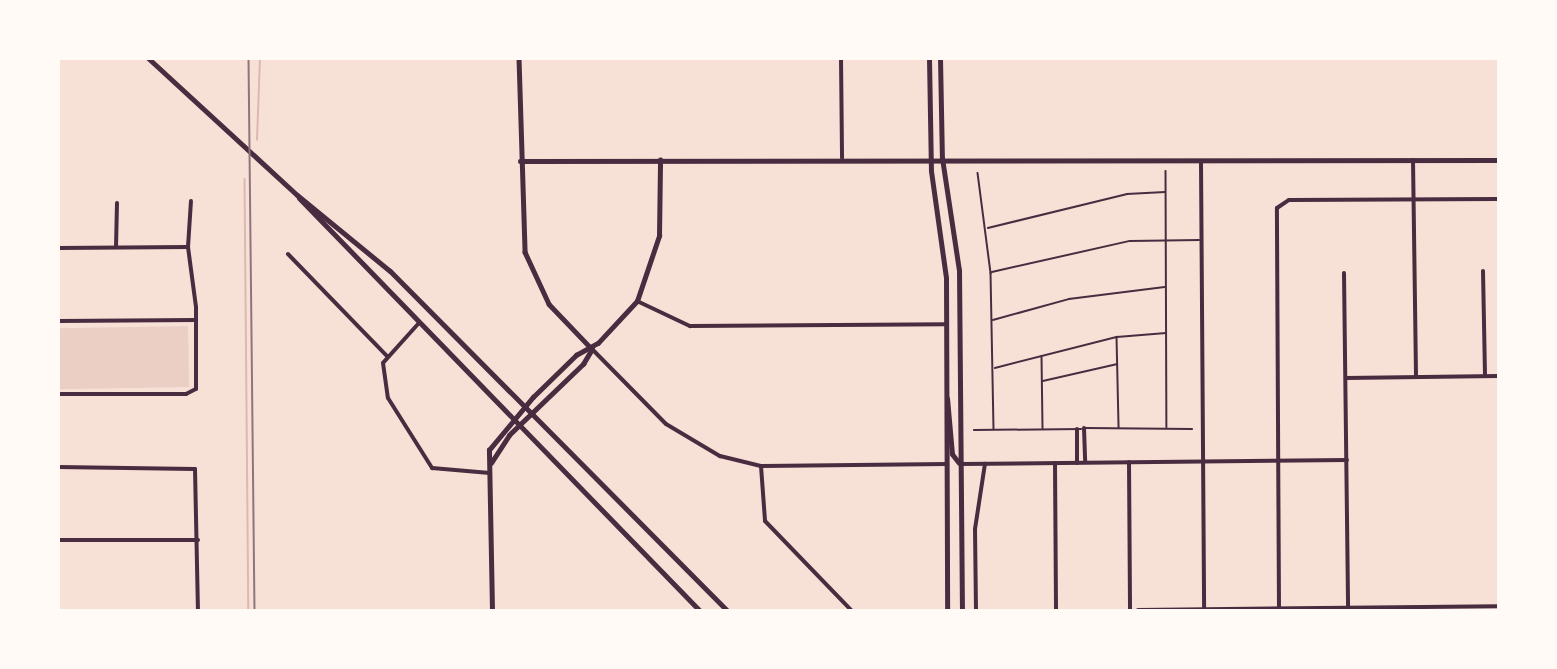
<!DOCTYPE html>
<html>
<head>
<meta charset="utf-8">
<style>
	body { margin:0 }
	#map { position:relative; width:1557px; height:669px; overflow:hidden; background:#f7e1d7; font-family:"Varela Round",sans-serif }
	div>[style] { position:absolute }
	.green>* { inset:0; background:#ebcfc5; transform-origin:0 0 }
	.stream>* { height:1.5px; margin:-0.75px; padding:0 0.75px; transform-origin:0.75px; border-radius:0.75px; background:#dcb8b0 }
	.service>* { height:1.5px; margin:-0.75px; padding:0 0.75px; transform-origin:0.75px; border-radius:0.75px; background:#4a2c40 }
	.minor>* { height:4px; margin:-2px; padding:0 2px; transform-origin:2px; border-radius:2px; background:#4a2c40 }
	.tertiary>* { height:4.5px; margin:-2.25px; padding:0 2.25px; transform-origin:2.25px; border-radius:2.25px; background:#4a2c40 }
	.secondary>* { height:5px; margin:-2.5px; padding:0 2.5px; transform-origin:2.5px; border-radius:2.5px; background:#4a2c40 }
	.primary>* { height:5px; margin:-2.5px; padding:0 2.5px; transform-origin:2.5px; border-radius:2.5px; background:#4a2c40 }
	.rail>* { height:1.5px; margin:-0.75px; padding:0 0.75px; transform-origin:0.75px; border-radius:0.75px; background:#8f747c }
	span { translate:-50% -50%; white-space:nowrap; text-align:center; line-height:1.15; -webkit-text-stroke:4.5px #fffaf5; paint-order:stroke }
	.frame { position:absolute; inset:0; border:60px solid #fffaf5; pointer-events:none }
</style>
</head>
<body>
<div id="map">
	<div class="green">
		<div style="left:188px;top:326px;width:61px;height:129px;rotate:89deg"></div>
	</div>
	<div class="stream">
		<div style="left:257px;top:140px;width:82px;rotate:-87.9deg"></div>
		<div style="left:245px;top:179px;width:431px;rotate:89.5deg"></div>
	</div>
	<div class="service">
		<div style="left:1166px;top:171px;width:256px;rotate:89.8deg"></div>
		<div style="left:978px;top:173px;width:101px;rotate:82.6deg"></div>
		<div style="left:991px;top:273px;width:156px;rotate:88.9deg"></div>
		<div style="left:988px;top:228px;width:143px;rotate:-13.7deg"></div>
		<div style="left:1127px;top:194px;width:38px;rotate:-3deg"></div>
		<div style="left:992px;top:272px;width:141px;rotate:-12.7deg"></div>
		<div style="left:1130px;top:241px;width:69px;rotate:-0.8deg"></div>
		<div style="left:993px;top:320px;width:79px;rotate:-15.4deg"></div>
		<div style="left:1069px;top:299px;width:96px;rotate:-7.2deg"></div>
		<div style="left:1117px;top:337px;width:91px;rotate:88.7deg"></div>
		<div style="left:1042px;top:356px;width:72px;rotate:89.2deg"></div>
		<div style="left:995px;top:368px;width:126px;rotate:-14.3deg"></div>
		<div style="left:1117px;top:337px;width:49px;rotate:-4.7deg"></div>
		<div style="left:1043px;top:381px;width:76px;rotate:-12.9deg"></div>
		<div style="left:1086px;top:428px;width:106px;rotate:0.5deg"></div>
		<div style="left:974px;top:430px;width:107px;rotate:-0.5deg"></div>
	</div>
	<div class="minor">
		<div style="left:841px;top:58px;width:100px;rotate:89.4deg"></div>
		<div style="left:1413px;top:160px;width:217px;rotate:89.2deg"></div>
		<div style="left:1201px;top:162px;width:448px;rotate:89.6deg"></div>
		<div style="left:116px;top:247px;width:44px;rotate:-88.7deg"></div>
		<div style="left:58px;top:248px;width:130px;rotate:-0.4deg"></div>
		<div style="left:288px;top:254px;width:142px;rotate:45.9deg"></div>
		<div style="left:1483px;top:271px;width:105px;rotate:88.9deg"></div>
		<div style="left:1344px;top:273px;width:335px;rotate:89.3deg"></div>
		<div style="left:637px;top:301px;width:59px;rotate:25.3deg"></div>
		<div style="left:690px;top:326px;width:256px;rotate:-0.4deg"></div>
		<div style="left:58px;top:321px;width:138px;rotate:-0.4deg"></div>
		<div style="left:418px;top:324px;width:52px;rotate:131.9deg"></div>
		<div style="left:383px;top:363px;width:35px;rotate:82deg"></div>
		<div style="left:388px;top:398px;width:83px;rotate:57.8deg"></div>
		<div style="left:432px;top:468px;width:58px;rotate:4.9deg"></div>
		<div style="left:592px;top:349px;width:105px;rotate:45.4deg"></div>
		<div style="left:666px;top:424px;width:63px;rotate:30.7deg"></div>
		<div style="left:720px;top:456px;width:42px;rotate:13.7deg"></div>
		<div style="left:761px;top:466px;width:186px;rotate:-0.6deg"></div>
		<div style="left:1346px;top:378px;width:152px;rotate:-0.8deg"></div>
		<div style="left:58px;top:394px;width:128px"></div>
		<div style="left:186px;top:394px;width:11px;rotate:-27deg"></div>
		<div style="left:196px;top:389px;width:82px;rotate:-90deg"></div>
		<div style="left:196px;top:307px;width:61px;rotate:-97.6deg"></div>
		<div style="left:188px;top:247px;width:46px;rotate:-86.3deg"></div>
		<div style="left:1084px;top:428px;width:34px;rotate:88deg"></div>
		<div style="left:1077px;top:429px;width:34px;rotate:90deg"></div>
		<div style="left:1129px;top:462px;width:148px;rotate:89.6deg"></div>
		<div style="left:1055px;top:463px;width:147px;rotate:89.6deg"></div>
		<div style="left:960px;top:464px;width:387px;rotate:-0.6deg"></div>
		<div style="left:761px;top:466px;width:55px;rotate:85.8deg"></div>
		<div style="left:765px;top:521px;width:124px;rotate:46deg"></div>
		<div style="left:58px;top:467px;width:137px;rotate:0.8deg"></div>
		<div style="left:195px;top:469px;width:141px;rotate:88.8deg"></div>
		<div style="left:58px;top:540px;width:140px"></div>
		<div style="left:976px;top:610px;width:81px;rotate:-90.7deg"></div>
		<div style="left:975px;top:529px;width:66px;rotate:-81.3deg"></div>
		<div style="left:1138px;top:610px;width:360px;rotate:-0.6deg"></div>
		<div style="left:1279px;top:610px;width:402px;rotate:-90.3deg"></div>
		<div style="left:1277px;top:208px;width:14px;rotate:-34deg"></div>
		<div style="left:1289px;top:200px;width:209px;rotate:-0.3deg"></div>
	</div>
	<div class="tertiary">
		<div style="left:519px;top:58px;width:194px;rotate:88.2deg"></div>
		<div style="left:525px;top:252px;width:57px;rotate:65.2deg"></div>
		<div style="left:549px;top:304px;width:62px;rotate:46.3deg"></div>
		<div style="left:520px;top:161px;width:978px;rotate:-0.06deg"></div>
		<div style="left:491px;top:463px;width:33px;rotate:-57deg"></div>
		<div style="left:509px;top:435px;width:103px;rotate:-43.8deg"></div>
		<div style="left:583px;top:364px;width:17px;rotate:-59deg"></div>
		<div style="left:492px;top:610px;width:160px;rotate:-91.1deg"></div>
		<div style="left:489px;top:450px;width:69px;rotate:-50.3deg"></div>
		<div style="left:533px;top:397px;width:60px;rotate:-44.3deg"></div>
		<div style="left:576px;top:355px;width:25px;rotate:-29deg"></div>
		<div style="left:598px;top:343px;width:57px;rotate:-47.1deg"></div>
		<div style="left:637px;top:301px;width:69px;rotate:-71.3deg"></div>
		<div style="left:659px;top:236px;width:76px;rotate:-89.2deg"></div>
	</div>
	<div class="secondary">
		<div style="left:929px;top:58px;width:113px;rotate:89deg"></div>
		<div style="left:931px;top:171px;width:108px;rotate:82deg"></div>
		<div style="left:946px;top:278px;width:332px;rotate:89.8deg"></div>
		<div style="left:940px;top:58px;width:100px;rotate:88.9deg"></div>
		<div style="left:942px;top:158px;width:113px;rotate:81.4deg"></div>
		<div style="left:959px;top:270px;width:340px;rotate:89.5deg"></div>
		<div style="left:947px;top:398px;width:56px;rotate:84.9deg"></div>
		<div style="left:952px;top:454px;width:11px;rotate:52deg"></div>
	</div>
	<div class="primary">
		<div style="left:148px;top:58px;width:202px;rotate:42.6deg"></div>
		<div style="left:297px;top:195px;width:120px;rotate:39.3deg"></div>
		<div style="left:390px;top:271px;width:478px;rotate:45.2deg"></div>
		<div style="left:299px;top:198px;width:574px;rotate:45.85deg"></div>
	</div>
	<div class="rail">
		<div style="left:249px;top:58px;width:552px;rotate:89.38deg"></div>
	</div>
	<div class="frame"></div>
</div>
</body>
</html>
